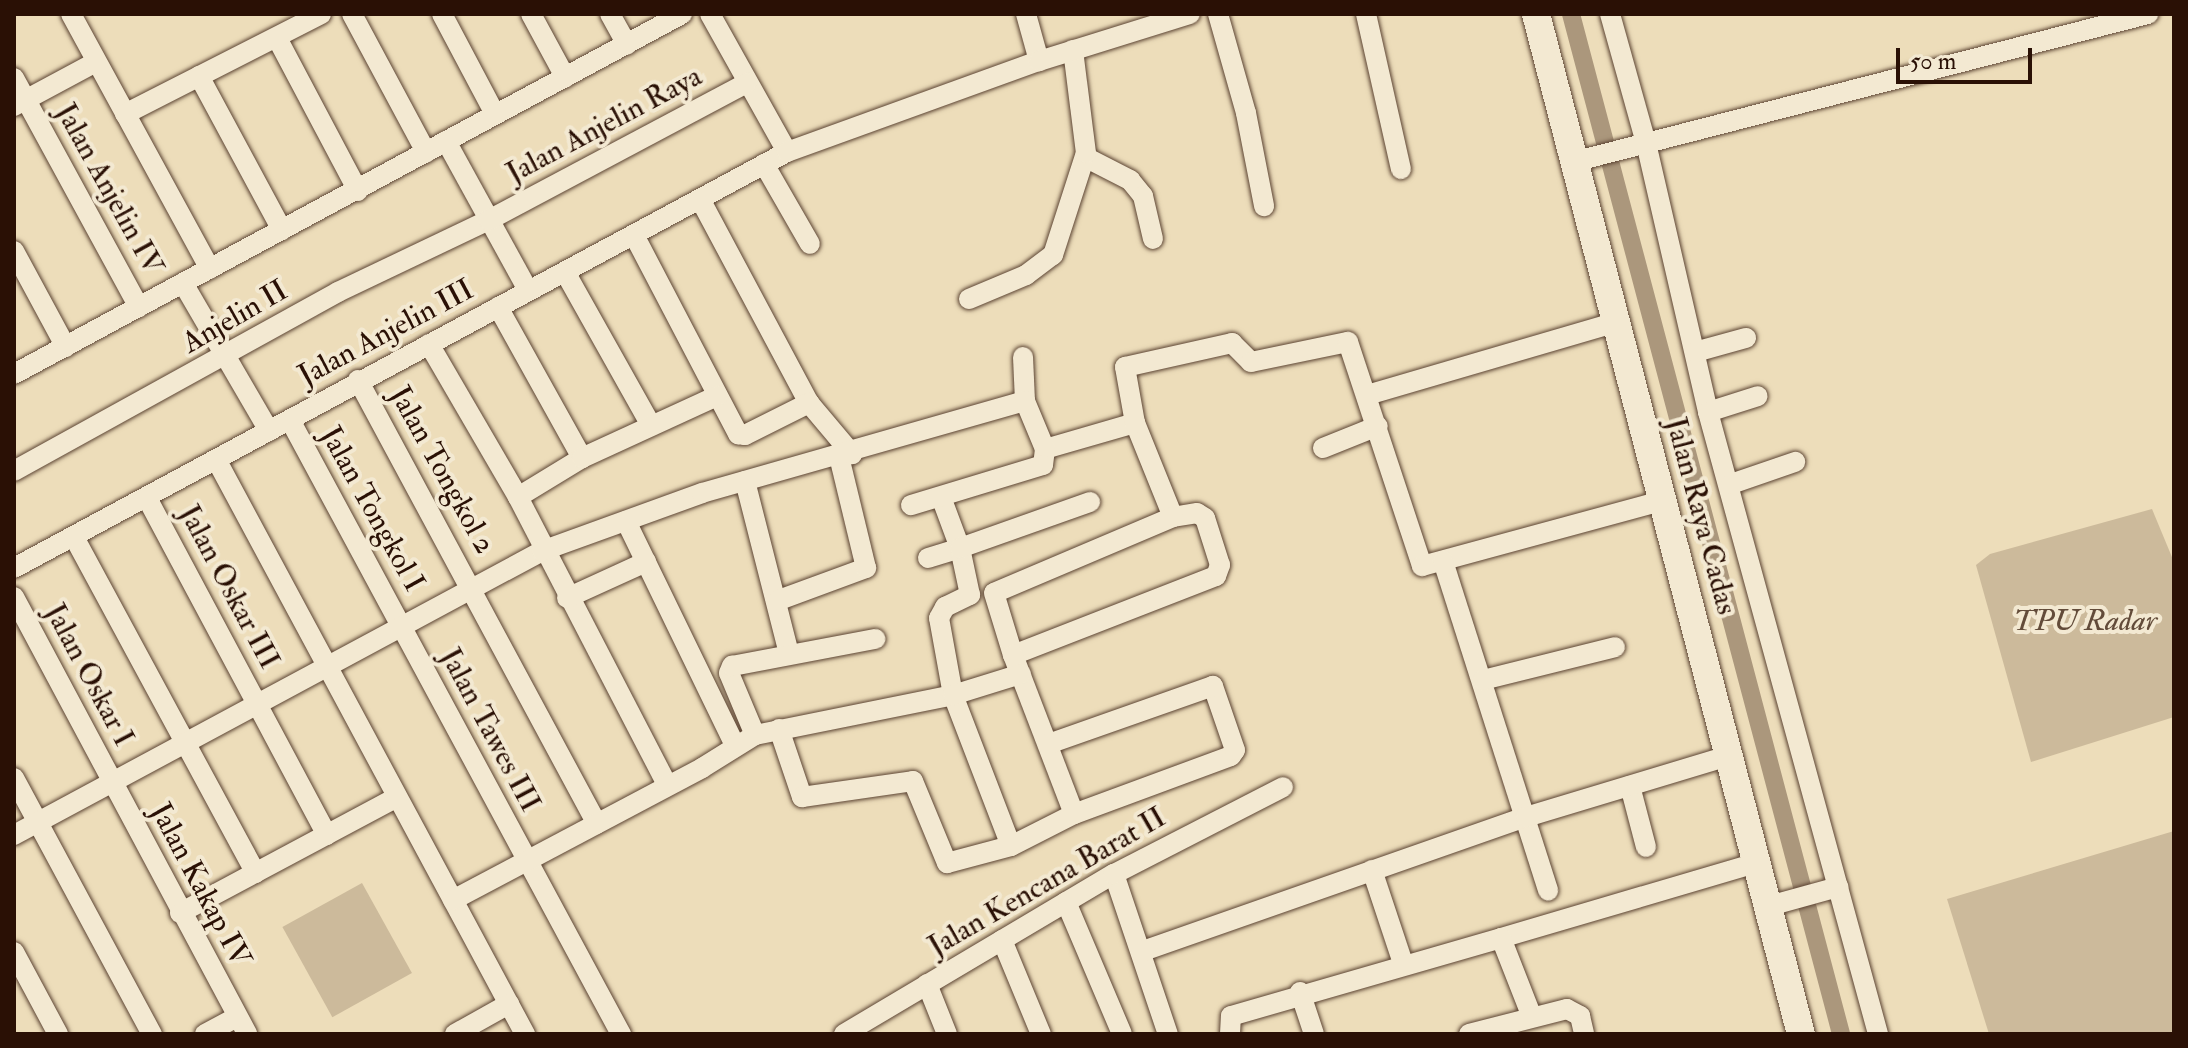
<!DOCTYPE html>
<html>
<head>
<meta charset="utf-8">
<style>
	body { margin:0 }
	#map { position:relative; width:2188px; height:1048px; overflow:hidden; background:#edddba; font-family:"IM FELL Double Pica",serif }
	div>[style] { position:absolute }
	.green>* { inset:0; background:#ccba9b; transform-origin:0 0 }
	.canal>* { height:18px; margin:-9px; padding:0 9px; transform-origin:9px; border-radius:9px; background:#ab977c }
	.roads { filter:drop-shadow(0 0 2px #5b4332) drop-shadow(0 0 2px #5b4332) }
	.street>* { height:20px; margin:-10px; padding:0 10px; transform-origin:10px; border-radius:10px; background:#f3e9d2 }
	.secondary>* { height:28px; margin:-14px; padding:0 14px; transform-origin:14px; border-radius:14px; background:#f3e9d2 }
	span { translate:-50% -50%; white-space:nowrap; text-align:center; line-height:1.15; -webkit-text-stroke:8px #f3e9d2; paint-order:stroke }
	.street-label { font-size:30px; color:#2a1005 }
	.park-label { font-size:30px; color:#634c3a; font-style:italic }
	.frame { position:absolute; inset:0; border:16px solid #2a1005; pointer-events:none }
	.scale { position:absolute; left:1896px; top:48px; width:136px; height:36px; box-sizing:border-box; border:4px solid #2a1005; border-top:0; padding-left:10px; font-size:24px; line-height:28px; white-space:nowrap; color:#2a1005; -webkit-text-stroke:6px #f3e9d2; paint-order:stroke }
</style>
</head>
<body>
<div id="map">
	<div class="green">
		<div style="clip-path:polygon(2152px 509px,2174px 562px,2174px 717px,2031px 762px,1976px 565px,1990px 554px)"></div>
		<div style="clip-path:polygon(2174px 831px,2174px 1034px,1989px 1034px,1947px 899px)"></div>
		<div style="left:362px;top:883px;width:103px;height:91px;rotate:61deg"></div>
	</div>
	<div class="canal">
		<div style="left:1571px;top:14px;width:1055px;rotate:75.17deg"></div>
	</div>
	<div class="roads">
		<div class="street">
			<div style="left:71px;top:14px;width:290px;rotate:61.4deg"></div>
			<div style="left:352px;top:14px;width:157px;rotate:61.8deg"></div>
			<div style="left:442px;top:14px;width:113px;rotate:62.1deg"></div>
			<div style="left:531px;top:14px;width:72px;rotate:61.6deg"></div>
			<div style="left:610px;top:14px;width:35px;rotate:61deg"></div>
			<div style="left:710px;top:14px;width:158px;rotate:60.8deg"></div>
			<div style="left:1026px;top:14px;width:49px;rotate:74.5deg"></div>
			<div style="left:1218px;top:14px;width:103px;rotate:74.2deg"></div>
			<div style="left:1246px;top:113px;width:95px;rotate:79deg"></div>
			<div style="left:1366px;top:14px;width:159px;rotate:77.3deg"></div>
			<div style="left:1610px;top:14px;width:134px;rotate:74.4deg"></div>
			<div style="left:1646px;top:143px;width:276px;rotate:77deg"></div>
			<div style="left:1708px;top:412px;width:645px;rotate:74.71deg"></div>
			<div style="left:277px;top:38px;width:173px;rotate:62.1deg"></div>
			<div style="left:199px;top:76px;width:175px;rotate:61.7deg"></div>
			<div style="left:14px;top:78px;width:261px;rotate:61.4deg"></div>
			<div style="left:14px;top:106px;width:93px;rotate:-28.2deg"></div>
			<div style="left:125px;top:114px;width:220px;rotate:-27deg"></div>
			<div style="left:446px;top:141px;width:170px;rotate:61.2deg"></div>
			<div style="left:1085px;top:157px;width:51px;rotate:27.1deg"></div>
			<div style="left:1130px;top:180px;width:21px;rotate:51deg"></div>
			<div style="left:1143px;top:196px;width:44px;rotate:76.9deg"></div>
			<div style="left:1577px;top:161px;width:590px;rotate:-14.44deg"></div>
			<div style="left:764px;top:164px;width:92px;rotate:60.1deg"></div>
			<div style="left:700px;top:199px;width:231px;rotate:61.9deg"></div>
			<div style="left:809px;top:403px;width:67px;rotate:49.9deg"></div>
			<div style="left:634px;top:235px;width:225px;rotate:62.4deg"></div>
			<div style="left:738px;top:434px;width:7px;rotate:8deg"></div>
			<div style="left:745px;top:435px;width:72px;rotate:-26.6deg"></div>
			<div style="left:14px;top:251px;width:109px;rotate:61.6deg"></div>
			<div style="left:565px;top:272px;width:176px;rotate:60.7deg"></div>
			<div style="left:183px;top:283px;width:171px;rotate:59.8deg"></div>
			<div style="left:969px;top:299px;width:62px;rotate:-22.8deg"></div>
			<div style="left:1026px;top:275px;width:34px;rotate:-37deg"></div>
			<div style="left:1053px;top:255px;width:107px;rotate:-72.1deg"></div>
			<div style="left:1086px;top:153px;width:104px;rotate:-97.2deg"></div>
			<div style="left:498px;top:307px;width:173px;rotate:60.9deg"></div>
			<div style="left:429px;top:344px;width:177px;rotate:59.8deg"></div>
			<div style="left:518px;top:497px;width:324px;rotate:62.6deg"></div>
			<div style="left:1695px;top:352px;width:53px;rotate:-15.4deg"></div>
			<div style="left:1023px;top:357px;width:44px;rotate:87.4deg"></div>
			<div style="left:14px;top:374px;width:759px;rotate:-28.32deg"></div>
			<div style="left:358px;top:380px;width:504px;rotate:61.71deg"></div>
			<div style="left:1367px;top:395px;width:257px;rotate:-16.3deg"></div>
			<div style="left:1708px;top:412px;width:52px;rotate:-17.7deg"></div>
			<div style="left:290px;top:420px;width:698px;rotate:61.67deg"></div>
			<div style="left:1323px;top:448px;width:59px;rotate:-21.8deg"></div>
			<div style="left:1045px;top:449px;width:94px;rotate:-16.1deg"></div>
			<div style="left:217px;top:461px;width:651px;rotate:61.74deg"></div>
			<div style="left:14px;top:471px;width:370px;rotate:-28.9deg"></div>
			<div style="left:338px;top:292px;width:167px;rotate:-25.5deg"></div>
			<div style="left:489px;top:220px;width:292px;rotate:-28deg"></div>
			<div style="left:745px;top:481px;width:178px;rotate:75.7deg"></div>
			<div style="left:1731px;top:484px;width:68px;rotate:-19deg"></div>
			<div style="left:518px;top:497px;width:75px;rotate:-31.4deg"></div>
			<div style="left:582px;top:458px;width:149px;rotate:-24.7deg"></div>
			<div style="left:147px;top:498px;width:382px;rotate:61.9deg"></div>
			<div style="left:1173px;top:517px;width:101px;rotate:-112deg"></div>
			<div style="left:1135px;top:423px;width:57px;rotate:-100.1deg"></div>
			<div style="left:1125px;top:367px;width:110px;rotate:-12.6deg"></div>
			<div style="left:1232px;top:343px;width:27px;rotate:45deg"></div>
			<div style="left:1251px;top:362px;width:99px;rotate:-11.7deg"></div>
			<div style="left:1348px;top:342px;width:236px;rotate:71.7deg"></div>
			<div style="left:1422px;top:566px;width:248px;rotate:-15.2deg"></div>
			<div style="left:626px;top:521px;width:249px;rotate:64.1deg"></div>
			<div style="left:74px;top:537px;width:382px;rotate:61.6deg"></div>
			<div style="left:928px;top:558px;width:34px;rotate:-17deg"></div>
			<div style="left:960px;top:548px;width:54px;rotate:-110.4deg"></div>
			<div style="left:1443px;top:561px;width:346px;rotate:72.3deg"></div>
			<div style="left:14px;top:568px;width:878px;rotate:-28.29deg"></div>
			<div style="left:787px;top:152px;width:268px;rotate:-19.9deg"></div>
			<div style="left:1039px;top:61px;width:158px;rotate:-17.3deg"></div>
			<div style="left:14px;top:597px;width:495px;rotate:61.9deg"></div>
			<div style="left:567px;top:598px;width:87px;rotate:-24.5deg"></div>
			<div style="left:779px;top:600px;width:93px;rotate:-20.2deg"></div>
			<div style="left:866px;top:568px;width:115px;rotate:-103.6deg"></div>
			<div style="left:1013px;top:655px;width:218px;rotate:-21.3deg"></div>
			<div style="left:1216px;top:576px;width:12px;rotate:-70deg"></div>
			<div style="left:1220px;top:565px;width:49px;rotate:-107.7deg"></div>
			<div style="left:1205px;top:518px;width:9px;rotate:-148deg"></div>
			<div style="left:1197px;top:513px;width:24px;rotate:171deg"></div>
			<div style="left:1173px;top:517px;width:194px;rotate:157deg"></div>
			<div style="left:994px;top:593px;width:65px;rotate:73deg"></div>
			<div style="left:1013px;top:655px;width:170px;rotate:69deg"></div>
			<div style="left:1483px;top:680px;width:136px;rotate:-14deg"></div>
			<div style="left:779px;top:729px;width:72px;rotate:71.3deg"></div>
			<div style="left:802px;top:797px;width:112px;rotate:-8.2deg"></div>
			<div style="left:913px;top:781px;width:89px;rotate:67.5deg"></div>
			<div style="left:947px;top:863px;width:66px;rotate:-14.9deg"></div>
			<div style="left:1011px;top:846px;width:71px;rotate:-26.9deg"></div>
			<div style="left:1074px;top:814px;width:167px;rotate:-20.3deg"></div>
			<div style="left:1231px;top:756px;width:7px;rotate:-56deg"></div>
			<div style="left:1235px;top:750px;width:68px;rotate:-109deg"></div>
			<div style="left:1213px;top:686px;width:175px;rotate:160.6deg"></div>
			<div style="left:755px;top:735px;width:67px;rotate:-112.8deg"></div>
			<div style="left:729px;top:673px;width:8px;rotate:-67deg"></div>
			<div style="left:732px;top:666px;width:146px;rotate:-10.7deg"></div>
			<div style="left:14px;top:778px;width:291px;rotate:61.7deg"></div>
			<div style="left:1630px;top:786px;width:63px;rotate:75.3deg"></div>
			<div style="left:14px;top:835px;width:600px;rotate:-28.27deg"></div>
			<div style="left:542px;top:551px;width:170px;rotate:-19.9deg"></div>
			<div style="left:702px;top:493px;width:336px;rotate:-15.9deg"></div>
			<div style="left:1025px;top:401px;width:52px;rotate:67.4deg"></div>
			<div style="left:1045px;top:449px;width:16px;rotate:97deg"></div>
			<div style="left:1043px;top:465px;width:138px;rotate:163.1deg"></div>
			<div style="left:1011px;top:846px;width:162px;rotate:-111deg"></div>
			<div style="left:953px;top:695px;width:78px;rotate:-100.3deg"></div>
			<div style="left:939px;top:618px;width:13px;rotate:-61deg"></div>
			<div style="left:945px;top:607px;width:28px;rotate:-26deg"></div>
			<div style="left:970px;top:595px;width:48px;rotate:-102deg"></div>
			<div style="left:960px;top:548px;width:138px;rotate:-19.5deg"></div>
			<div style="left:1372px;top:870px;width:98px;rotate:71.6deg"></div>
			<div style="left:1114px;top:874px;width:169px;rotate:71.4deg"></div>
			<div style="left:453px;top:900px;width:282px;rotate:-27.9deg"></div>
			<div style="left:702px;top:768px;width:62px;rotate:-31.9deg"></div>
			<div style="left:755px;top:735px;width:202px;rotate:-11.4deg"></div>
			<div style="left:953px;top:695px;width:71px;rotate:-17.2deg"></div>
			<div style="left:1066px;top:902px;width:143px;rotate:67deg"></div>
			<div style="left:1769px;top:906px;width:72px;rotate:-15.4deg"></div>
			<div style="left:180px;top:913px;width:246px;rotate:-28.1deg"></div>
			<div style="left:1501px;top:938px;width:270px;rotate:-16.4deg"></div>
			<div style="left:1002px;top:940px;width:102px;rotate:67.5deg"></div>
			<div style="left:1143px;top:951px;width:406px;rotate:-19.3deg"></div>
			<div style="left:1526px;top:817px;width:211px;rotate:-16.8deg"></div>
			<div style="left:14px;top:952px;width:93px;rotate:61.8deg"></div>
			<div style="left:927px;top:984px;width:54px;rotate:68.2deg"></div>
			<div style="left:1300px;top:992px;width:44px;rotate:71.6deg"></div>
			<div style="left:205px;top:1034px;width:36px;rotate:-28deg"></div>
			<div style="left:455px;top:1034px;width:62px;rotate:-29.1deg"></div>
			<div style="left:844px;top:1034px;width:314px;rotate:-30.7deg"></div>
			<div style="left:1114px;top:874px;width:190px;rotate:-27.2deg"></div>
			<div style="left:1230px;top:1034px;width:18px;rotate:-87deg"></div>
			<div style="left:1231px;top:1016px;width:281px;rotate:-16.1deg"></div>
			<div style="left:1501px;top:938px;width:85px;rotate:68.6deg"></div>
			<div style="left:1469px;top:1034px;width:101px;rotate:-14.3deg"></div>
			<div style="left:1567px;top:1009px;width:15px;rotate:28deg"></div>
			<div style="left:1580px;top:1016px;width:18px;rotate:77deg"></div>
		</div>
		<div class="secondary">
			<div style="left:1536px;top:14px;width:1054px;rotate:75.44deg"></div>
		</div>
	</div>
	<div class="street-label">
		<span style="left:604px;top:125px;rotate:-28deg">Jalan Anjelin Raya</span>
		<span style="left:109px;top:189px;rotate:61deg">Jalan Anjelin IV</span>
		<span style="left:235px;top:317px;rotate:-30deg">Anjelin II</span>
		<span style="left:386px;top:333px;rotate:-28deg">Jalan Anjelin III</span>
		<span style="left:442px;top:470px;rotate:61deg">Jalan Tongkol 2</span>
		<span style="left:372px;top:509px;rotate:61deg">Jalan Tongkol I</span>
		<span style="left:1701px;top:516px;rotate:75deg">Jalan Raya Cadas</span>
		<span style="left:229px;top:587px;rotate:62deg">Jalan Oskar III</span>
		<span style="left:89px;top:675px;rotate:62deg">Jalan Oskar I</span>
		<span style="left:490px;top:730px;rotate:62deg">Jalan Tawes III</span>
		<span style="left:1047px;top:882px;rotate:-30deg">Jalan Kencana Barat II</span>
		<span style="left:200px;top:885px;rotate:62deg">Jalan Kakap IV</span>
	</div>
	<div class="park-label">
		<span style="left:2085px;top:621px">TPU Radar</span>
	</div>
	<div class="frame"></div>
	<div class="scale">50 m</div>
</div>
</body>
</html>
